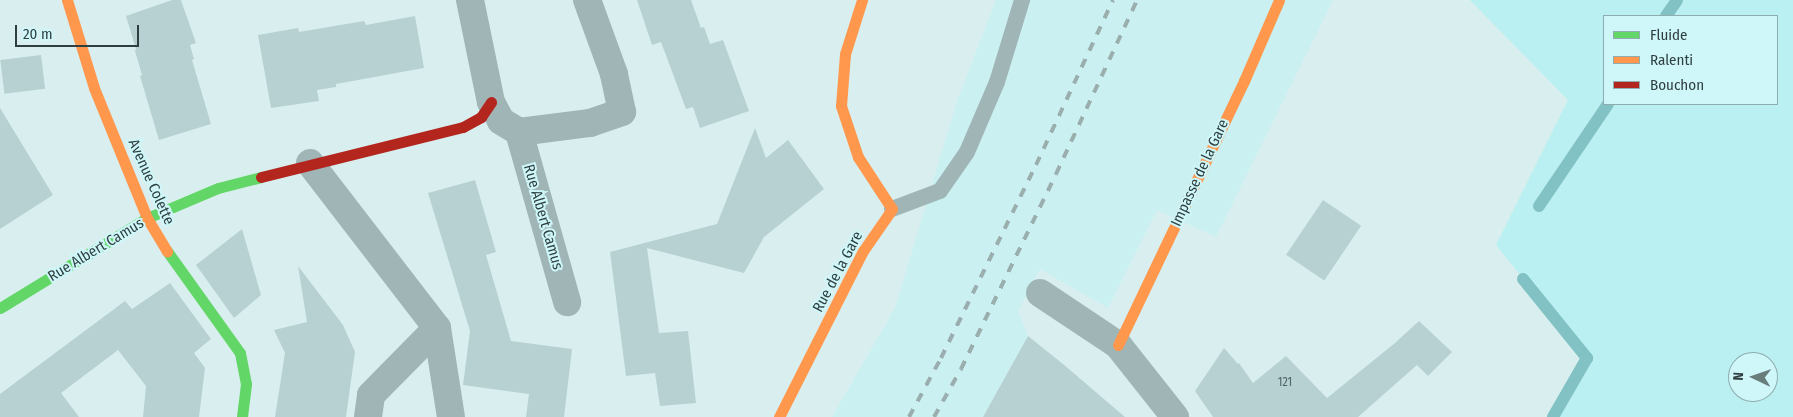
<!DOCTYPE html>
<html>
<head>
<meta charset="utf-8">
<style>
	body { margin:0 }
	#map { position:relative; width:1793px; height:417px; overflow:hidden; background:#d9efef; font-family:"Fira Sans Condensed",sans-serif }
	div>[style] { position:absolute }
	.built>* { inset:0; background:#caf0f1 }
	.green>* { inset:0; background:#bbf0f2 }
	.stream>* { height:12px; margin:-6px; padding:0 6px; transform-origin:6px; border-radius:6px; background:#82c2c5 }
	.building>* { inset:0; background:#b7d1d2; transform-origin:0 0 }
	.lane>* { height:16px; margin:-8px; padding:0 8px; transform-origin:8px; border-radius:8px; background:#a0b5b6 }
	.street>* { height:28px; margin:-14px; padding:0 14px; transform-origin:14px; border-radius:14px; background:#a0b5b6 }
	.fast>* { height:11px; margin:-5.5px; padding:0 5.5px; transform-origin:5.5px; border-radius:5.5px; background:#63d668 }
	.slow>* { height:11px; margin:-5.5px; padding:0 5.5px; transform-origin:5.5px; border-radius:5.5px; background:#ff974d }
	.jam>* { height:11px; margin:-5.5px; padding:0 5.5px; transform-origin:5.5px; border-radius:5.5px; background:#b3261e }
	.rail>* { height:4px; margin-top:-2px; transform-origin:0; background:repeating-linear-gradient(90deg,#9baeae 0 9px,transparent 0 18px) }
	span { translate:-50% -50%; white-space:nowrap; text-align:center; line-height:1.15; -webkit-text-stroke:4px #cff7f9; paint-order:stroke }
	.number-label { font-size:12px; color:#516464 }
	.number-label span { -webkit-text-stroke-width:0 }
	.street-label { font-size:15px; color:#2f3f40 }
	.legend { position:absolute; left:1603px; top:15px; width:175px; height:90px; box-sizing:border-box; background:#cff7f9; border:1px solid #8fadaf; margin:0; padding:6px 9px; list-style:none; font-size:15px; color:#2f3f40 }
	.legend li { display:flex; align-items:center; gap:10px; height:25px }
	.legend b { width:25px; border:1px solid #8fadaf }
	.north { position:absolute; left:1728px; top:352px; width:50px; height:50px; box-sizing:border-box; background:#cff7f9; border:1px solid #8fadaf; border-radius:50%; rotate:273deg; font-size:14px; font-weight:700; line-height:20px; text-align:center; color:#2f3f40 }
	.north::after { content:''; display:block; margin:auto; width:18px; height:22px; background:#6a7d7d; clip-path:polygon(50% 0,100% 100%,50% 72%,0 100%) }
	.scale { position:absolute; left:15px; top:25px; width:124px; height:22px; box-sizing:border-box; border:2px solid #2f3f40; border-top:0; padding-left:6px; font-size:15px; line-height:18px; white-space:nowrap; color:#2f3f40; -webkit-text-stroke:4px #cff7f9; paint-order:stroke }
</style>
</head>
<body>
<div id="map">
	<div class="built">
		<div style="clip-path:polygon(996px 0,1333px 0,1216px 237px,1157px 210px,1108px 308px,1040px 269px,1018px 311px,1028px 336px,983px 417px,832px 417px,895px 308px,957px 101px)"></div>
	</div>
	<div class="green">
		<div style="clip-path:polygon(evenodd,1470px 0,1793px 0,1793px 417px,1553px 417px,1587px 358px,1496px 245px,1568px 100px,1470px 0,1604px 16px,1777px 16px,1777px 104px,1604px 104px,1604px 16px,1470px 0,1738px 362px,1768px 362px,1768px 392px,1738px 392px,1738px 362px)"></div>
	</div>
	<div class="stream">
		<div style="left:1666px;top:16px;width:19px;rotate:-55deg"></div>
		<div style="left:1539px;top:206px;width:123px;rotate:-55.9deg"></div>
		<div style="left:1523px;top:279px;width:102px;rotate:51deg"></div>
		<div style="left:1587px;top:358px;width:68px;rotate:120deg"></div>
	</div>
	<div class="building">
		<div style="clip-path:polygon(172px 0,181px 0,196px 43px,190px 45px,194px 59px,192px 60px,211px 124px,159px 140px,140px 76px,142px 75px,135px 51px,136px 49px,126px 16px)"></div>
		<div style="clip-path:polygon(637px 0,691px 0,701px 28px,704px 27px,710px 44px,723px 40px,749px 111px,700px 128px,693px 107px,686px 109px,661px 42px,652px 45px)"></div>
		<div style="clip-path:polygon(415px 16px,424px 68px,336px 84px,336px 87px,317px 90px,319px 101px,271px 108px,258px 35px,298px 28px,299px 32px,364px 21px,366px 25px)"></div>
		<div style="left:41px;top:55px;width:34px;height:41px;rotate:83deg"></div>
		<div style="clip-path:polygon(0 108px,53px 195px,0 229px)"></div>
		<div style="clip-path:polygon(755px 128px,766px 158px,788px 140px,824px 189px,764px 237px,744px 273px,647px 248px,659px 333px,688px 331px,696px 403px,660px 406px,655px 373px,626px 376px,610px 252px,717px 224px)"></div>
		<div style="clip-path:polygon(475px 180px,496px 252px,486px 255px,511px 341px,572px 349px,564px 417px,526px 417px,529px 394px,463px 385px,470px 331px,428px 193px)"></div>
		<div style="left:1323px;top:200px;width:46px;height:66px;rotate:34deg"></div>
		<div style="clip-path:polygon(242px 229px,261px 295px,234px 318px,196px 265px)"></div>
		<div style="clip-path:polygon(298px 266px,343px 325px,355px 352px,346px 417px,275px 417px,285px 353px,274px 330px,307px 322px)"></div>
		<div style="clip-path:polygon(170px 283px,211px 339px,194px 353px,205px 368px,199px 417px,143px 417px,146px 386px,118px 350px,61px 393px,79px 417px,0 417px,0 394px,125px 301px,132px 309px)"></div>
		<div style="clip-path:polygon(1419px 321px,1452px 352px,1428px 376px,1417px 365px,1358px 417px,1213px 417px,1195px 391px,1224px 348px,1238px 364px,1239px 363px,1253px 383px,1286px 356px,1327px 398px,1395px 343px)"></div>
		<div style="clip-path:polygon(1028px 336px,1063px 364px,1125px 417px,983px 417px)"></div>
	</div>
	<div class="lane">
		<div style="left:892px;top:209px;width:51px;rotate:-20.6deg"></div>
		<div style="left:940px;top:191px;width:47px;rotate:-55.3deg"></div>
		<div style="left:967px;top:152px;width:76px;rotate:-66.8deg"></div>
		<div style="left:997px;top:82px;width:86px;rotate:-73deg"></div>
	</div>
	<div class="street">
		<div style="left:470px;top:0;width:104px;rotate:78.4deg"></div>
		<div style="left:491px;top:102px;width:21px;rotate:62deg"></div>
		<div style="left:501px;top:121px;width:21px;rotate:31deg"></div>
		<div style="left:519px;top:132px;width:72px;rotate:-7.2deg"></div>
		<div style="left:590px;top:123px;width:34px;rotate:-19deg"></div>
		<div style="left:622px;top:112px;width:39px;rotate:-102deg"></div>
		<div style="left:614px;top:74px;width:79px;rotate:-110deg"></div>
		<div style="left:519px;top:132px;width:177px;rotate:74.2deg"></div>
		<div style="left:310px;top:163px;width:208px;rotate:52.4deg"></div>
		<div style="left:437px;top:328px;width:90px;rotate:81.1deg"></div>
		<div style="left:1040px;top:293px;width:94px;rotate:33.7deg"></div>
		<div style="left:1118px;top:345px;width:92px;rotate:51.6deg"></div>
		<div style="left:368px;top:417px;width:22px;rotate:-82deg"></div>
		<div style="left:371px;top:395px;width:94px;rotate:-45.4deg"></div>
	</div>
	<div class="fast">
		<div style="left:167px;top:251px;width:125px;rotate:54.4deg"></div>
		<div style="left:240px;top:353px;width:32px;rotate:79deg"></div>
		<div style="left:246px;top:384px;width:33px;rotate:97deg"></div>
		<div style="left:0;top:308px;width:172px;rotate:-31.5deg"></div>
		<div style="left:147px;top:218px;width:77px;rotate:-22.9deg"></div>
		<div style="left:218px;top:188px;width:44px;rotate:-14.3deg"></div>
	</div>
	<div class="slow">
		<div style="left:67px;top:0;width:92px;rotate:72.9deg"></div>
		<div style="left:94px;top:88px;width:140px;rotate:67.8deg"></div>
		<div style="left:147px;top:218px;width:39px;rotate:59deg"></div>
		<div style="left:1118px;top:345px;width:293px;rotate:-64.5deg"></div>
		<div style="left:1244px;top:81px;width:88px;rotate:-66.6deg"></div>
		<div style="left:779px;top:417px;width:186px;rotate:-63.2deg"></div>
		<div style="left:863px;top:251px;width:51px;rotate:-55.4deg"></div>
		<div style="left:892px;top:209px;width:62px;rotate:-123.2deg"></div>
		<div style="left:858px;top:157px;width:54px;rotate:-108.4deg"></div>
		<div style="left:841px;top:106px;width:52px;rotate:-85.6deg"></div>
		<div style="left:845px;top:54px;width:57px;rotate:-72.5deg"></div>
	</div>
	<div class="jam">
		<div style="left:261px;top:177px;width:208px;rotate:-13.9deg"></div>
		<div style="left:463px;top:127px;width:21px;rotate:-29deg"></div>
		<div style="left:481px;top:117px;width:18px;rotate:-56deg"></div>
	</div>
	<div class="rail">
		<div style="left:909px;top:417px;width:67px;rotate:-61.5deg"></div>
		<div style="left:941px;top:358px;width:215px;rotate:-63.8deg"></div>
		<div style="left:1036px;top:165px;width:182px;rotate:-65deg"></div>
		<div style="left:934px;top:417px;width:55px;rotate:-60.6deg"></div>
		<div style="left:961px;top:369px;width:217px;rotate:-64deg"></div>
		<div style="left:1056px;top:174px;width:192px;rotate:-65deg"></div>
	</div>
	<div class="number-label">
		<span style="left:1285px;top:383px">121</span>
	</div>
	<div class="street-label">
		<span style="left:1200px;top:173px;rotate:-65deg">Impasse de la Gare</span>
		<span style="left:151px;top:182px;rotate:66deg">Avenue Colette</span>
		<span style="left:543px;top:217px;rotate:74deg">Rue Albert Camus</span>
		<span style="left:96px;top:250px;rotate:-31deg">Rue Albert Camus</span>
		<span style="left:838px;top:272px;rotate:-62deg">Rue de la Gare</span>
	</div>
	<ul class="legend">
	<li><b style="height:6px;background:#63d668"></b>Fluide</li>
	<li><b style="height:6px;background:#ff974d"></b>Ralenti</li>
	<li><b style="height:6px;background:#b3261e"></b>Bouchon</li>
	</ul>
	<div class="north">N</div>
	<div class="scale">20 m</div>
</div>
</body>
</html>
